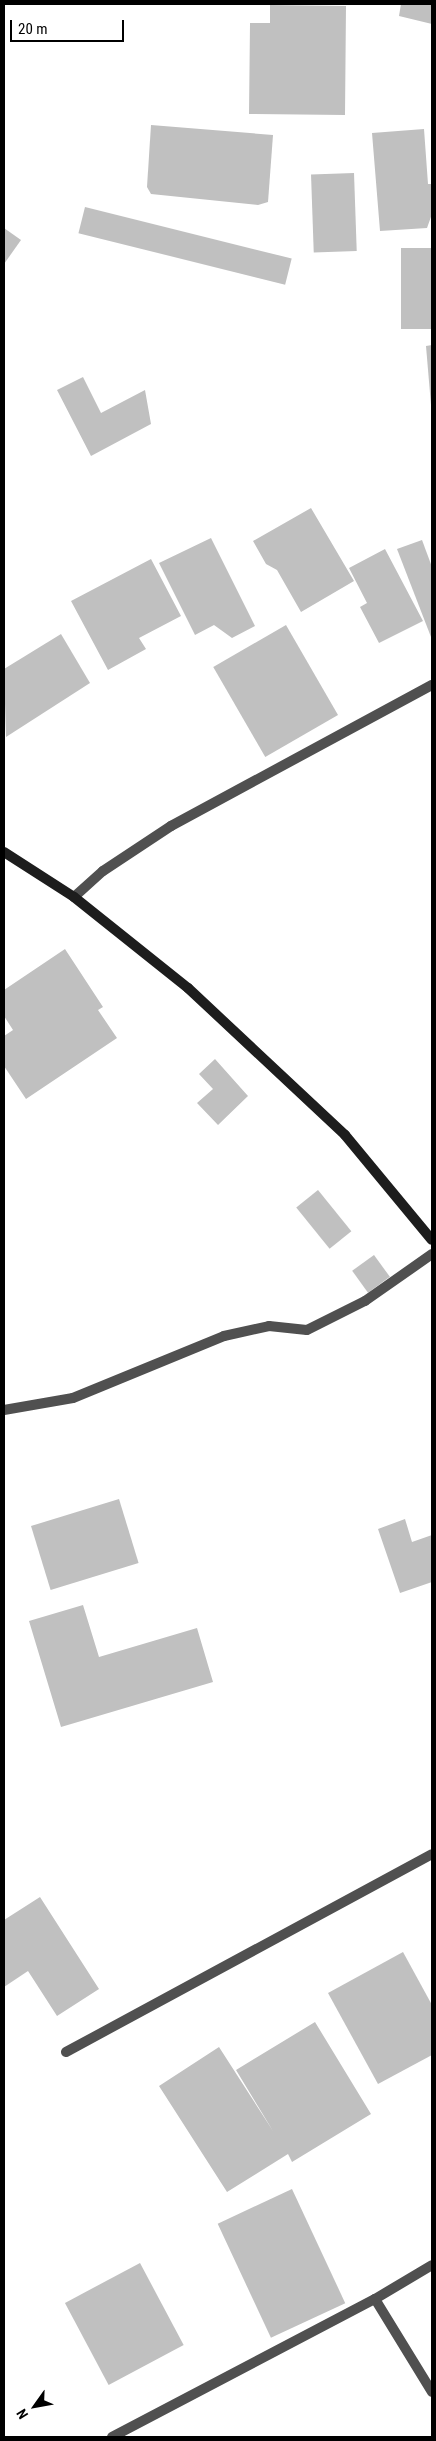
<!DOCTYPE html>
<html>
<head>
<meta charset="utf-8">
<style>
	body { margin:0 }
	#map { position:relative; width:436px; height:2441px; overflow:hidden; background:#fff; font-family:"Roboto Condensed",sans-serif }
	div>[style] { position:absolute }
	.building>* { inset:0; background:#c0c0c0; transform-origin:0 0 }
	.street>* { height:10px; margin:-5px; padding:0 5px; transform-origin:5px; border-radius:5px; background:#505050 }
	.secondary>* { height:10px; margin:-5px; padding:0 5px; transform-origin:5px; border-radius:5px; background:#1d1d1d }
	span { translate:-50% -50%; white-space:nowrap; text-align:center; line-height:1.15; -webkit-text-stroke:4px #fff; paint-order:stroke }
	.frame { position:absolute; inset:0; border:5px solid #000; pointer-events:none }
	.north { position:absolute; left:10px; top:2381px; width:50px; height:50px; -webkit-text-stroke:4px #fff; paint-order:stroke; rotate:238deg; font-size:14px; font-weight:700; line-height:20px; text-align:center; color:#000 }
	.north::after { content:''; display:block; margin:auto; width:18px; height:22px; background:#000; clip-path:polygon(50% 0,100% 100%,50% 72%,0 100%) }
	.scale { position:absolute; left:10px; top:20px; width:114px; height:22px; box-sizing:border-box; border:2px solid #000; border-top:0; padding-left:6px; font-size:15px; line-height:18px; white-space:nowrap; color:#000; -webkit-text-stroke:4px #fff; paint-order:stroke }
</style>
</head>
<body>
<div id="map">
	<div class="building">
		<div style="clip-path:polygon(401px 4px,432px 4px,432px 24px,399px 16px)"></div>
		<div style="clip-path:polygon(270px 5px,346px 6px,345px 115px,249px 114px,250px 23px,270px 23px)"></div>
		<div style="clip-path:polygon(151px 125px,273px 135px,268px 202px,258px 205px,151px 194px,147px 187px)"></div>
		<div style="clip-path:polygon(424px 129px,428px 184px,432px 184px,432px 214px,427px 228px,380px 231px,372px 133px)"></div>
		<div style="left:354px;top:173px;width:78px;height:43px;rotate:88deg"></div>
		<div style="left:85px;top:207px;width:213px;height:27px;rotate:14deg"></div>
		<div style="clip-path:polygon(4px 228px,21px 240px,4px 264px)"></div>
		<div style="left:432px;top:248px;width:81px;height:31px;rotate:90deg"></div>
		<div style="clip-path:polygon(432px 345px,432px 405px,431px 405px,426px 346px)"></div>
		<div style="clip-path:polygon(83px 377px,101px 413px,145px 390px,151px 424px,91px 456px,57px 390px)"></div>
		<div style="clip-path:polygon(311px 508px,354px 581px,301px 612px,277px 570px,266px 564px,253px 541px)"></div>
		<div style="clip-path:polygon(211px 538px,255px 626px,232px 638px,214px 625px,195px 635px,159px 563px)"></div>
		<div style="clip-path:polygon(422px 540px,432px 567px,431px 637px,397px 549px)"></div>
		<div style="clip-path:polygon(385px 549px,423px 621px,379px 643px,360px 607px,367px 603px,349px 568px)"></div>
		<div style="clip-path:polygon(151px 559px,181px 616px,139px 638px,146px 649px,108px 670px,71px 601px)"></div>
		<div style="left:286px;top:625px;width:104px;height:84px;rotate:60deg"></div>
		<div style="clip-path:polygon(61px 634px,90px 683px,6px 737px,4px 669px)"></div>
		<div style="clip-path:polygon(65px 949px,103px 1007px,98px 1010px,117px 1038px,26px 1099px,4px 1066px,4px 1036px,13px 1030px,4px 1016px,4px 990px)"></div>
		<div style="clip-path:polygon(215px 1059px,248px 1096px,218px 1125px,197px 1103px,213px 1089px,199px 1074px)"></div>
		<div style="left:318px;top:1190px;width:53px;height:28px;rotate:51deg"></div>
		<div style="left:374px;top:1255px;width:27px;height:27px;rotate:54deg"></div>
		<div style="left:119px;top:1499px;width:67px;height:92px;rotate:73deg"></div>
		<div style="clip-path:polygon(405px 1519px,412px 1542px,432px 1535px,432px 1582px,400px 1593px,378px 1529px)"></div>
		<div style="clip-path:polygon(83px 1605px,99px 1657px,197px 1628px,213px 1682px,61px 1727px,29px 1621px)"></div>
		<div style="clip-path:polygon(40px 1897px,99px 1989px,57px 2016px,28px 1971px,4px 1987px,4px 1920px)"></div>
		<div style="clip-path:polygon(403px 1952px,432px 2005px,432px 2055px,378px 2084px,328px 1993px)"></div>
		<div style="clip-path:polygon(315px 2022px,371px 2114px,292px 2162px,288px 2154px,227px 2192px,159px 2086px,219px 2047px,273px 2131px,236px 2070px)"></div>
		<div style="left:292px;top:2189px;width:126px;height:82px;rotate:65deg"></div>
		<div style="left:140px;top:2263px;width:93px;height:85px;rotate:62deg"></div>
	</div>
	<div class="street">
		<div style="left:74px;top:897px;width:39px;rotate:-42deg"></div>
		<div style="left:103px;top:871px;width:82px;rotate:-33.5deg"></div>
		<div style="left:171px;top:826px;width:297px;rotate:-28.4deg"></div>
		<div style="left:4px;top:1410px;width:70px;rotate:-9.9deg"></div>
		<div style="left:73px;top:1398px;width:163px;rotate:-22.3deg"></div>
		<div style="left:224px;top:1336px;width:46px;rotate:-12.5deg"></div>
		<div style="left:269px;top:1326px;width:38px;rotate:6deg"></div>
		<div style="left:307px;top:1330px;width:65px;rotate:-26.6deg"></div>
		<div style="left:365px;top:1301px;width:82px;rotate:-35deg"></div>
		<div style="left:66px;top:2052px;width:416px;rotate:-28.4deg"></div>
		<div style="left:375px;top:2299px;width:109px;rotate:58.5deg"></div>
		<div style="left:112px;top:2437px;width:297px;rotate:-27.7deg"></div>
		<div style="left:375px;top:2299px;width:66px;rotate:-30.8deg"></div>
	</div>
	<div class="secondary">
		<div style="left:4px;top:852px;width:83px;rotate:32.7deg"></div>
		<div style="left:74px;top:897px;width:146px;rotate:38.6deg"></div>
		<div style="left:188px;top:988px;width:215px;rotate:43.1deg"></div>
		<div style="left:345px;top:1135px;width:136px;rotate:50.4deg"></div>
	</div>
	<div class="frame"></div>
	<div class="north">N</div>
	<div class="scale">20 m</div>
</div>
</body>
</html>
